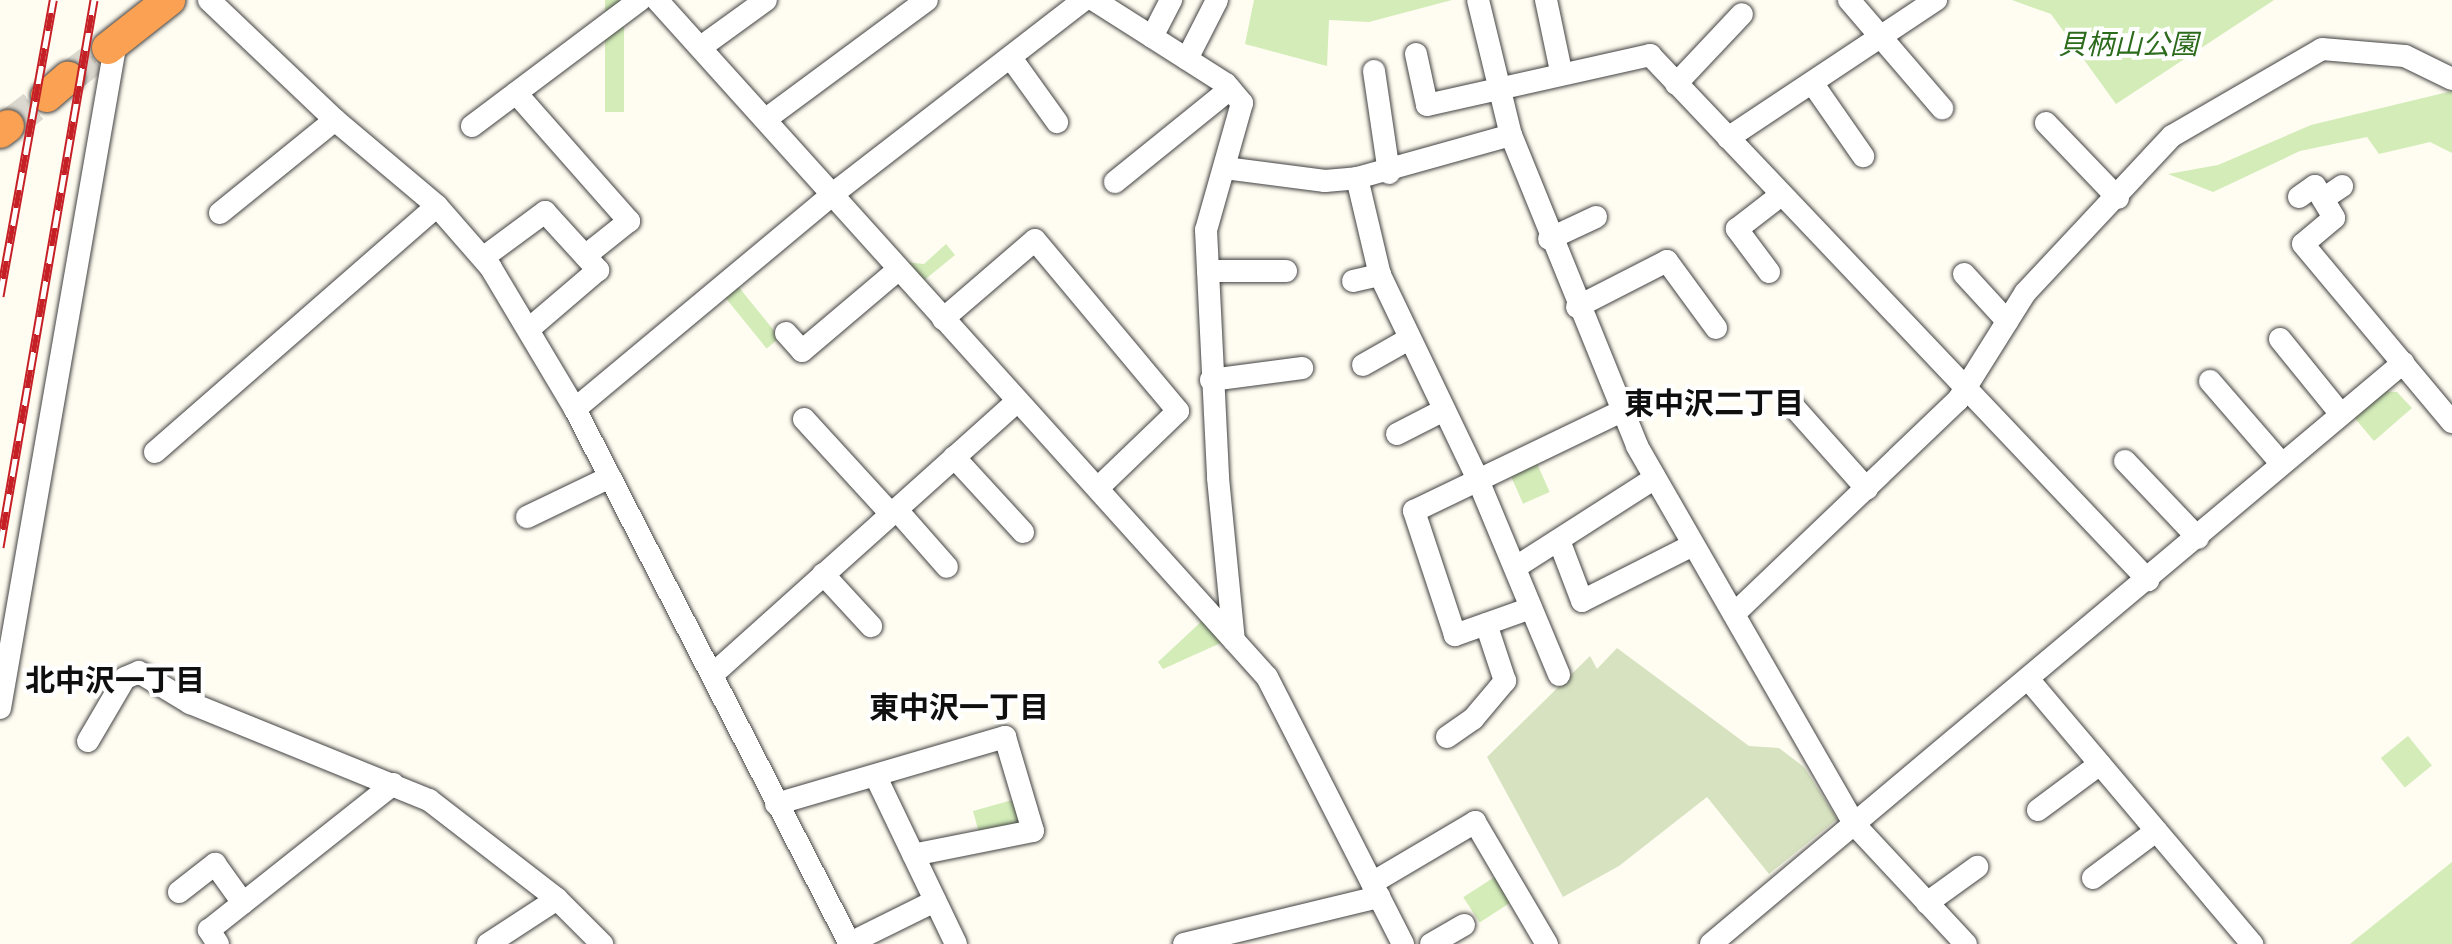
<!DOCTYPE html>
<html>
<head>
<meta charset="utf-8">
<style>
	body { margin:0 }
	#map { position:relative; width:2452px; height:944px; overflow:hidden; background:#fffcf1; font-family:"Times New Roman","Noto Sans JP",serif }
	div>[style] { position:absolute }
	.green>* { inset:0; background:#d3ecb8; transform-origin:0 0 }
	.cemetery>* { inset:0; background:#d7e3c0 }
	.highway-tunnel>* { height:32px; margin-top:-16px; transform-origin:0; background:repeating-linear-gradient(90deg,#dbd8cf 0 32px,transparent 0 48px) }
	.roads { filter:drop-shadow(0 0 2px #424242) drop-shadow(0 0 2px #424242) }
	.minor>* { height:22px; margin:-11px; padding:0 11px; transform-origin:11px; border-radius:11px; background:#fff }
	.highway>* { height:32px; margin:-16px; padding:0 16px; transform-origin:16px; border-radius:16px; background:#faa154 }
	.rail>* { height:9px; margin-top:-4.5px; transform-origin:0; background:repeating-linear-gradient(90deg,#fff 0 18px,#c62027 0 36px); box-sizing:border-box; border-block:2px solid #c62027 }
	span { translate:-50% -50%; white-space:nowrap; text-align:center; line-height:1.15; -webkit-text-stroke:8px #fff; paint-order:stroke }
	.park-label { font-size:28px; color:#2c6a1c; font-style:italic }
	.neighbourhood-label { font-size:30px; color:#0f0f0f; font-weight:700 }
</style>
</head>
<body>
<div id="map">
	<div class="green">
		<div style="left:605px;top:0;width:19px;height:112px"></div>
		<div style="clip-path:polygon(1254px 0,1452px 0,1369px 22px,1329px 20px,1327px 66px,1245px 44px)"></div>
		<div style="clip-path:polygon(2012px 0,2274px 0,2116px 104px,2051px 14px)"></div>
		<div style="clip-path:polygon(2452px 91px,2452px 153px,2430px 142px,2379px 154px,2367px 137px,2300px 151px,2213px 192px,2168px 174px,2218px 165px,2311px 125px)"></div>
		<div style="clip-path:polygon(946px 244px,955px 255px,922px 282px,904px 262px,924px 264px)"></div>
		<div style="left:737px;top:285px;width:68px;height:17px;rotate:51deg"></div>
		<div style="clip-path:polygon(2382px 391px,2397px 392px,2412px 408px,2374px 441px,2353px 416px)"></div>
		<div style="left:1535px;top:459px;width:36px;height:29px;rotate:66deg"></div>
		<div style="clip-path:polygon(1203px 620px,1223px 642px,1163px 669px,1158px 662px)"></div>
		<div style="left:2408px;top:736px;width:38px;height:35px;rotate:51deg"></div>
		<div style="clip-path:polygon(1016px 799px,1022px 819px,1017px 827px,979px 833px,973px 811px)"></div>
		<div style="clip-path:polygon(2452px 862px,2452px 944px,2350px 944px)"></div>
		<div style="left:1496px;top:876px;width:30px;height:39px;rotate:57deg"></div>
	</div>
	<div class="cemetery">
		<div style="clip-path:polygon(1617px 648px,1749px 746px,1779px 748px,1804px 767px,1837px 819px,1769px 874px,1707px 797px,1619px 866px,1563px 897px,1487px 757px,1590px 656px,1597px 669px)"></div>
	</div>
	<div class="highway-tunnel">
		<div style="left:68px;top:78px;width:50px;rotate:-36.9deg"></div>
		<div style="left:8px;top:126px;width:49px;rotate:-37.6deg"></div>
	</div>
	<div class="roads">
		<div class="minor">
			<div style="left:209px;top:0;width:174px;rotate:43.6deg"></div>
			<div style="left:335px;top:120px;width:133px;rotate:40.1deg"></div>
			<div style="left:437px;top:206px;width:82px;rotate:48.9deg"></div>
			<div style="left:491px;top:268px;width:164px;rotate:59.2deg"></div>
			<div style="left:575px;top:409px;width:602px;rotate:62.8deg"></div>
			<div style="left:657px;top:0;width:911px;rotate:47.98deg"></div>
			<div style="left:1267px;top:677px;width:300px;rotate:63deg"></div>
			<div style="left:1094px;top:0;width:156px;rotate:32.5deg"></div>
			<div style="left:1226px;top:84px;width:25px;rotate:50deg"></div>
			<div style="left:1242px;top:103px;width:132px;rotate:105.8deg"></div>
			<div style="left:1206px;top:230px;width:248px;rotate:87.2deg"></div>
			<div style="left:1218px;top:478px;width:163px;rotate:84.4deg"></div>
			<div style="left:1478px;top:0;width:139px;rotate:76.3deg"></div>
			<div style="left:1511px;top:135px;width:336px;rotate:67.9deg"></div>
			<div style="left:1637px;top:446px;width:436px;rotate:60.1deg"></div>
			<div style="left:1854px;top:824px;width:164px;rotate:47deg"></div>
			<div style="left:1546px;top:0;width:73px;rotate:78.1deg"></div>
			<div style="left:1849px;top:0;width:143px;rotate:49.3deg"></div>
			<div style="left:1152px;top:37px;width:42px;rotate:-62.8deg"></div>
			<div style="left:701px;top:47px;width:80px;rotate:-35.9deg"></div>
			<div style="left:1416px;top:54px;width:52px;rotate:77.8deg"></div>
			<div style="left:1427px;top:105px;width:229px;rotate:-12.6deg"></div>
			<div style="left:1650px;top:55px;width:724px;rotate:46.51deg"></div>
			<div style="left:1011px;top:58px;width:79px;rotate:54.3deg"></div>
			<div style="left:1187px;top:59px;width:66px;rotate:-63deg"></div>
			<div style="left:1374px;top:71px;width:103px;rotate:81.6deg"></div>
			<div style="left:1676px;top:84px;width:96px;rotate:-46.7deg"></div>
			<div style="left:1813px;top:84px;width:88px;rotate:55.2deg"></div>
			<div style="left:516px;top:93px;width:171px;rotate:48.6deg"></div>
			<div style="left:629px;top:221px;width:56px;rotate:141.5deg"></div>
			<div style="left:766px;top:119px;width:200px;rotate:-36.5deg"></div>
			<div style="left:2046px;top:123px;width:104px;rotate:46.2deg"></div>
			<div style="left:472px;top:126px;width:210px;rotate:-36.9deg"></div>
			<div style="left:1728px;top:138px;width:250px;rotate:-33.6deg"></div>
			<div style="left:1225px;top:168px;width:101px;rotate:7.4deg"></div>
			<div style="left:1325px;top:181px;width:32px;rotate:-5deg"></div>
			<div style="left:1357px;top:178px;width:160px;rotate:-15.6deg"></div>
			<div style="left:1357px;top:178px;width:100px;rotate:76.7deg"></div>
			<div style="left:1380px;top:275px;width:227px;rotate:64.4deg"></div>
			<div style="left:1478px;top:480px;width:211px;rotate:67.4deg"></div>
			<div style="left:1115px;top:182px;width:148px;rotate:-39deg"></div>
			<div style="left:2299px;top:197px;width:19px;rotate:-35deg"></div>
			<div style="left:2315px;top:186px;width:37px;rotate:59deg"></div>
			<div style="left:2334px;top:218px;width:40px;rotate:140deg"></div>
			<div style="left:2303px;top:244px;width:232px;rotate:50.1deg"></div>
			<div style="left:2323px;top:199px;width:23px;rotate:-34deg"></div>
			<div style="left:220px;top:213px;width:148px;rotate:-39deg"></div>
			<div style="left:1549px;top:239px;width:52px;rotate:-25.1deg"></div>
			<div style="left:484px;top:257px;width:76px;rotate:-36.4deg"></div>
			<div style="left:545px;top:212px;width:79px;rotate:47.6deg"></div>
			<div style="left:598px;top:270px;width:91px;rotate:139.5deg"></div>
			<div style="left:1208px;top:271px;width:78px"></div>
			<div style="left:1769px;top:272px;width:54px;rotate:-126.7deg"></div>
			<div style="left:1737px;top:229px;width:56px;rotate:-37.7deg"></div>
			<div style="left:1964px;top:274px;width:64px;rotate:47.5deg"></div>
			<div style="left:1353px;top:281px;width:28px;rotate:-13deg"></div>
			<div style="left:1577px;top:307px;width:101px;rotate:-27.1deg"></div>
			<div style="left:1667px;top:261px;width:83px;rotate:53.8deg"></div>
			<div style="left:943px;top:319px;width:121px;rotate:-40.7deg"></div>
			<div style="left:1035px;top:240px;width:223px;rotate:50.1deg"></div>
			<div style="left:1178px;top:411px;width:111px;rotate:136.1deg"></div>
			<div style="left:786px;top:333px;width:24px;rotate:48deg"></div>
			<div style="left:802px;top:351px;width:126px;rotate:-40.2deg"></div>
			<div style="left:2280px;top:339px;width:95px;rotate:51deg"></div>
			<div style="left:1363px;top:365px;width:53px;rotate:-29.5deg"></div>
			<div style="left:1211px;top:380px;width:92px;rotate:-7.5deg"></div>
			<div style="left:2210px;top:381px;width:108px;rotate:49.1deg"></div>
			<div style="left:1793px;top:406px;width:111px;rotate:48.3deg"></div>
			<div style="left:575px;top:409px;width:337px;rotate:-39.8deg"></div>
			<div style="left:834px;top:193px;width:316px;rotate:-37.7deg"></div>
			<div style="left:804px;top:419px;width:129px;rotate:47.5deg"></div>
			<div style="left:1397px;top:434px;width:53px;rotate:-27.1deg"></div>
			<div style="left:155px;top:452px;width:374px;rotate:-41.1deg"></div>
			<div style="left:954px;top:457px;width:102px;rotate:47.4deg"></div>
			<div style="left:2125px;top:461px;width:106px;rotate:46.5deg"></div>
			<div style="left:896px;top:509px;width:77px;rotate:48.7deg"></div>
			<div style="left:527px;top:517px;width:92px;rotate:-25.7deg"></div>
			<div style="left:1560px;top:543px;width:62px;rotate:69.2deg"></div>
			<div style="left:1582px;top:601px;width:124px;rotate:-26.8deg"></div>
			<div style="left:1516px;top:567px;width:165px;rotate:-32.6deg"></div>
			<div style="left:823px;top:574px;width:71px;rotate:47.3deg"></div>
			<div style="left:1531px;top:608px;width:81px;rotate:160.4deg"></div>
			<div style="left:1455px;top:635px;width:131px;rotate:-108.3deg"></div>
			<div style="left:1414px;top:511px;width:231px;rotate:-25.7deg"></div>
			<div style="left:1734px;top:614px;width:310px;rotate:-43.7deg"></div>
			<div style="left:1958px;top:400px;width:126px;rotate:-57.9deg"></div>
			<div style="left:2025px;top:293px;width:215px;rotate:-46.9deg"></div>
			<div style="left:2172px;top:136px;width:173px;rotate:-30.1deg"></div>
			<div style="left:2322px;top:49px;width:83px;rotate:4.8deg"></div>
			<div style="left:2405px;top:56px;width:52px;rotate:26.1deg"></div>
			<div style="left:712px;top:675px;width:410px;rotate:-41.9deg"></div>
			<div style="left:2029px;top:680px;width:346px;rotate:49.8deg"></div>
			<div style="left:0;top:708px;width:677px;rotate:-80.13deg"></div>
			<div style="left:1447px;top:737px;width:32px;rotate:-35deg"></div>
			<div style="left:1473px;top:719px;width:50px;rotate:-49.9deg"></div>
			<div style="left:1505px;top:681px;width:60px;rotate:-108.4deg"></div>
			<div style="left:88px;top:741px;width:73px;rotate:-59.6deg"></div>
			<div style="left:125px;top:678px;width:15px;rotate:-23deg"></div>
			<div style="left:139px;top:672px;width:60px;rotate:31.3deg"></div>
			<div style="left:190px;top:703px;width:258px;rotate:22.1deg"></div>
			<div style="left:429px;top:800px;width:162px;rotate:37.7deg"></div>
			<div style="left:557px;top:899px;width:64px;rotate:45deg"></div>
			<div style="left:876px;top:777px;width:185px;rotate:64.4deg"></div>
			<div style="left:776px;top:804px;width:239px;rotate:-16.3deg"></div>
			<div style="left:1005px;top:737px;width:98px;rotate:73.4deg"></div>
			<div style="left:1033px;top:831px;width:122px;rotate:168.7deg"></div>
			<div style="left:2038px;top:810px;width:77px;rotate:-36.6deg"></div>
			<div style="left:2093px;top:878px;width:79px;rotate:-36.7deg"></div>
			<div style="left:1372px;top:883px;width:120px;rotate:-30.6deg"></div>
			<div style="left:1475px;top:822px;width:142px;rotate:59.5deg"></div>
			<div style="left:179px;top:892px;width:46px;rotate:-37.9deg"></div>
			<div style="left:215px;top:864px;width:48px;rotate:54.3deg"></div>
			<div style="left:1927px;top:903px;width:62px;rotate:-35.8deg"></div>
			<div style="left:850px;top:943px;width:95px;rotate:-26.3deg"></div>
			<div style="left:218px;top:944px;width:17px;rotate:-123deg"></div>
			<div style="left:209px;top:930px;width:235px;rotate:-38.4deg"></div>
			<div style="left:488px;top:944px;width:82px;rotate:-33.1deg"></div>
			<div style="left:1184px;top:944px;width:201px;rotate:-13.6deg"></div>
			<div style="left:1431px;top:944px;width:38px;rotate:-30deg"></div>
			<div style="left:1711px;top:944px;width:904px;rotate:-40.02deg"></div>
		</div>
		<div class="highway">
			<div style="left:108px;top:48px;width:78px;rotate:-38.2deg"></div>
			<div style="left:47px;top:96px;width:28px;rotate:-41deg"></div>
			<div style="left:0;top:132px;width:10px;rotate:-37deg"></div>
		</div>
	</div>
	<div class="rail">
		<div style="left:0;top:296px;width:301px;rotate:-79.8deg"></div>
		<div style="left:0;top:547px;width:555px;rotate:-80.25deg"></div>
	</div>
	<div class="park-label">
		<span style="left:2128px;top:45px">貝柄山公園</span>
	</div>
	<div class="neighbourhood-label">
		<span style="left:1714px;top:404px">東中沢二丁目</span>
		<span style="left:115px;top:681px">北中沢一丁目</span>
		<span style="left:959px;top:708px">東中沢一丁目</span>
	</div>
</div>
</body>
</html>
